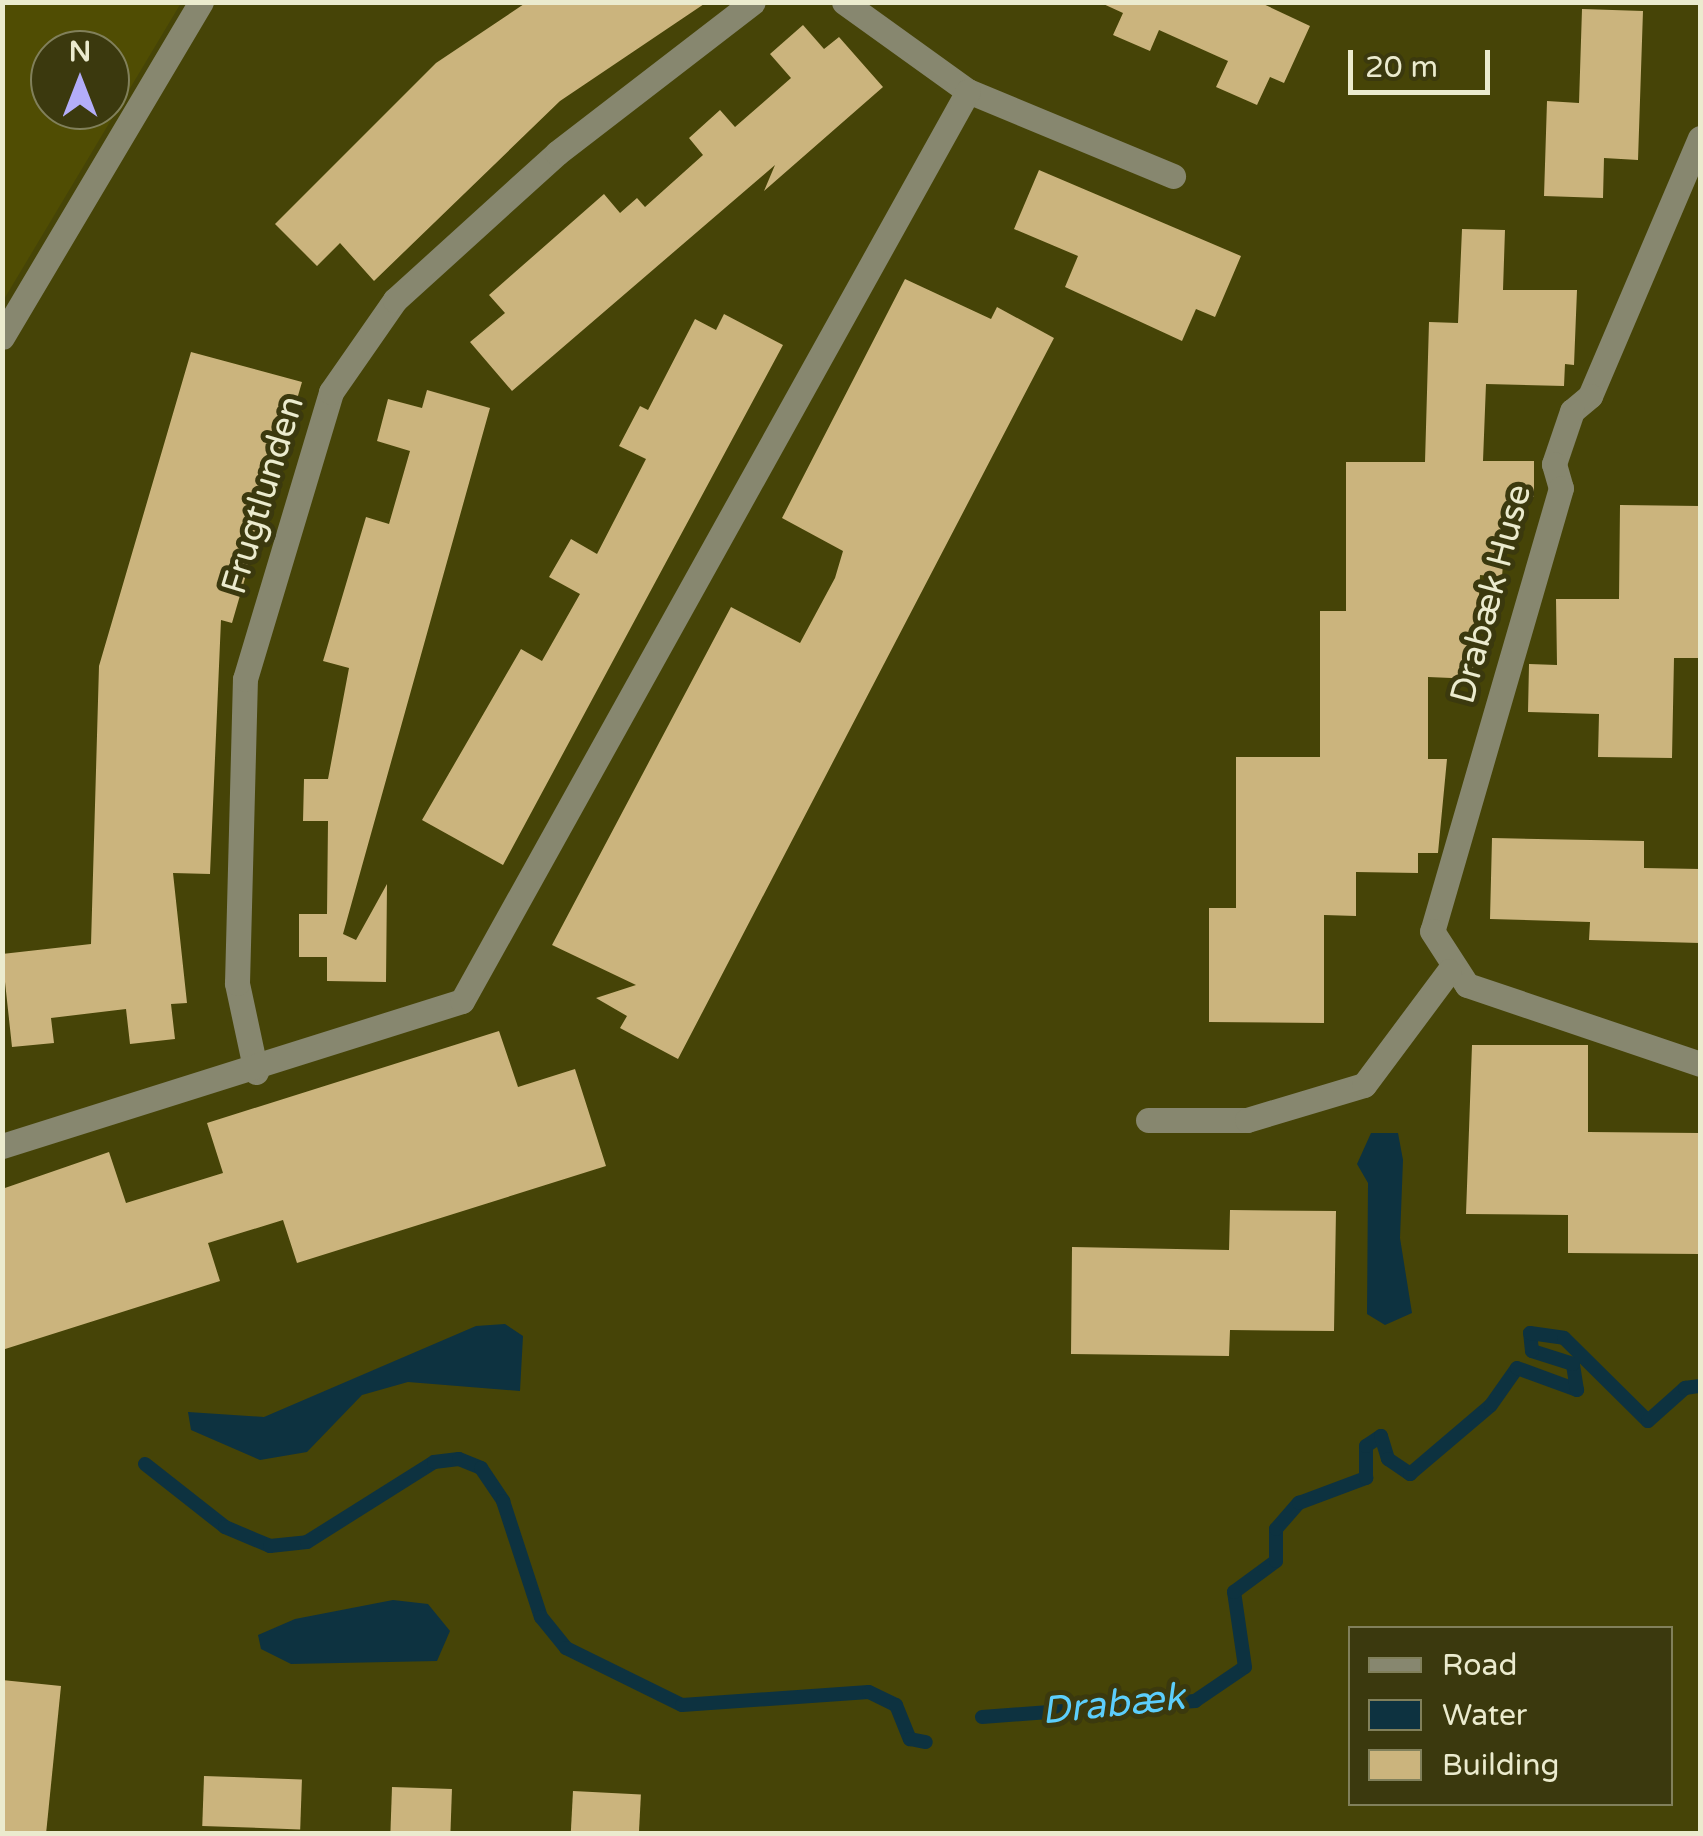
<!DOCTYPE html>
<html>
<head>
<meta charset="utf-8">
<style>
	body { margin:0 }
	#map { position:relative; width:1703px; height:1836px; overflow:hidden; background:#464407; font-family:"Varela Round",sans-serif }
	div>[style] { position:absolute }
	.built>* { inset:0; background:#504d03 }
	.water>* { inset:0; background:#0d3240 }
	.stream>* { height:14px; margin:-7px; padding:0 7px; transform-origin:7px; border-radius:7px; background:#0d3240 }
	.building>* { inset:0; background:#cbb47d; transform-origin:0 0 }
	.minor>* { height:25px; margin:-12.5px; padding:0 12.5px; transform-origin:12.5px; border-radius:12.5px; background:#87876f }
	span { translate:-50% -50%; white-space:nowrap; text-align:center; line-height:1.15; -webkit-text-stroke:10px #3b390e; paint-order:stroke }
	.street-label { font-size:35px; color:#ebebce }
	.water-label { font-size:38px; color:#5ccefc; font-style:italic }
	.frame { position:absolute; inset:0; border:5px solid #ebebce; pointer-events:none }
	.legend { position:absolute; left:1348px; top:1626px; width:325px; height:180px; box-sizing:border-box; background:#3b390e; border:2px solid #81805b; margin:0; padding:12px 18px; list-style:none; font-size:30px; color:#ebebce }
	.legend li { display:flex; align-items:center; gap:20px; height:50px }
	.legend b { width:50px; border:2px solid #81805b }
	.north { position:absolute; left:30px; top:30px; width:100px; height:100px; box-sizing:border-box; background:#3b390e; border:2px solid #81805b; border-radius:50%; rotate:0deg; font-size:28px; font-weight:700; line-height:40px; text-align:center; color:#ebebce }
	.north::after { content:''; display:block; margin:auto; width:35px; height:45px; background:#b3adf9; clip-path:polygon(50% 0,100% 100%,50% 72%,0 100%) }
	.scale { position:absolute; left:1348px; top:50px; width:142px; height:45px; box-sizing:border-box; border:5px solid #ebebce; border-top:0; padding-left:12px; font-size:30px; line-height:35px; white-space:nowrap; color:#ebebce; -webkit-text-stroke:8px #3b390e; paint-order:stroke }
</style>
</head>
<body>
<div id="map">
	<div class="built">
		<div style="clip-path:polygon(evenodd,3px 2px,181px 3px,3px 301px,2px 3px,3px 2px,50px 50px,110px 50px,110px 110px,50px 110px,50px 50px)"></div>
	</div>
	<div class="water">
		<div style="clip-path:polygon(1371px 1133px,1398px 1133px,1403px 1160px,1400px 1238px,1412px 1313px,1385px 1325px,1367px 1314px,1368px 1183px,1357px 1164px)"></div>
		<div style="clip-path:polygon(505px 1324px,523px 1336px,520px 1391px,408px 1382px,362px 1395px,307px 1452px,260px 1460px,191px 1430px,188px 1412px,264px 1417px,476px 1326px)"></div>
		<div style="clip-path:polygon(393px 1600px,428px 1604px,450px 1631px,437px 1661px,291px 1664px,261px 1649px,258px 1635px,295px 1619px)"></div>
	</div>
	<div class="stream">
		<div style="left:145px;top:1464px;width:102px;rotate:38.2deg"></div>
		<div style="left:225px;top:1527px;width:49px;rotate:22.9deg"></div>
		<div style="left:270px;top:1546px;width:37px;rotate:-6deg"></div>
		<div style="left:307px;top:1542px;width:150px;rotate:-32.2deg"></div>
		<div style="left:434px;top:1462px;width:25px;rotate:-7deg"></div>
		<div style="left:459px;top:1459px;width:24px;rotate:22deg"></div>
		<div style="left:481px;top:1468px;width:40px;rotate:56deg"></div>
		<div style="left:503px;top:1501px;width:122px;rotate:71.9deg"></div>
		<div style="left:541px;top:1617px;width:40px;rotate:51deg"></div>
		<div style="left:566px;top:1648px;width:129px;rotate:26.2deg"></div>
		<div style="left:682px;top:1705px;width:187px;rotate:-4deg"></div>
		<div style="left:869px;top:1692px;width:30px;rotate:26deg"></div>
		<div style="left:896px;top:1705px;width:37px;rotate:68deg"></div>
		<div style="left:910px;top:1739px;width:16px;rotate:11deg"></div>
		<div style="left:982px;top:1717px;width:214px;rotate:-4.3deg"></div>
		<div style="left:1195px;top:1701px;width:60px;rotate:-34.2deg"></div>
		<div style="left:1245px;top:1667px;width:76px;rotate:-98.3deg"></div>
		<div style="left:1234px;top:1592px;width:52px;rotate:-36.4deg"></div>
		<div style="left:1276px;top:1561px;width:32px;rotate:-90deg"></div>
		<div style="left:1276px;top:1529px;width:35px;rotate:-49deg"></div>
		<div style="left:1299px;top:1503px;width:72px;rotate:-20.5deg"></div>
		<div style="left:1366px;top:1478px;width:32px;rotate:-90deg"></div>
		<div style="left:1366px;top:1446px;width:18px;rotate:-34deg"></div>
		<div style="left:1381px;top:1436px;width:24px;rotate:73deg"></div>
		<div style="left:1388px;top:1459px;width:27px;rotate:34deg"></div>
		<div style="left:1410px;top:1474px;width:106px;rotate:-40.4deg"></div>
		<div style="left:1491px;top:1405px;width:45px;rotate:-54.9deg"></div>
		<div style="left:1517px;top:1368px;width:64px;rotate:20.1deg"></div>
		<div style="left:1577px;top:1390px;width:26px;rotate:-99deg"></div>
		<div style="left:1573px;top:1364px;width:43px;rotate:-162.4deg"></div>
		<div style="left:1532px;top:1351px;width:18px;rotate:-96deg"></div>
		<div style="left:1530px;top:1333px;width:34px;rotate:8deg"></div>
		<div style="left:1564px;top:1338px;width:118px;rotate:44.7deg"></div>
		<div style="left:1648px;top:1421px;width:50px;rotate:-41.7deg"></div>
		<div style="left:1685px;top:1388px;width:15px;rotate:-8deg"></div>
	</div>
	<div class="building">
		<div style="clip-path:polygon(527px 2px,707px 2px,560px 101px,374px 281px,340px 243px,317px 266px,275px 224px,436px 63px)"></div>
		<div style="clip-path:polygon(1099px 2px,1259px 2px,1310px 26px,1284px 83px,1270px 77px,1257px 105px,1216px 87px,1228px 61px,1159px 30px,1150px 51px,1113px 35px,1123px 13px)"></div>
		<div style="clip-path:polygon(1582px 9px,1643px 11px,1638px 160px,1604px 158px,1603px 198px,1544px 196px,1547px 101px,1579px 103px)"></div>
		<div style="clip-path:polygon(803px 25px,824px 49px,839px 37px,883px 87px,764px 191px,775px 165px,512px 391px,470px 342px,505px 313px,489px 295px,604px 194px,620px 213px,637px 198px,645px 207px,703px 155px,689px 138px,720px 110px,735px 127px,791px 78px,770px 54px)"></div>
		<div style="clip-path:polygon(1039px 170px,1241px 256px,1215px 317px,1196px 309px,1182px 341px,1065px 287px,1078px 256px,1014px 229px)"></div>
		<div style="clip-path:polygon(1462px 229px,1505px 230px,1503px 290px,1577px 290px,1574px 365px,1565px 364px,1564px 386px,1486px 384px,1483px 461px,1534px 461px,1534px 497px,1508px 497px,1502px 577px,1480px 575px,1475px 679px,1428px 677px,1428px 759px,1447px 759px,1438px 853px,1418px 853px,1418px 873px,1356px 872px,1356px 916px,1324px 915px,1324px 1023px,1209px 1022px,1209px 908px,1236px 908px,1236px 757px,1320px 757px,1320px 611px,1346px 611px,1346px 462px,1425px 462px,1429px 322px,1458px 323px)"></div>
		<div style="clip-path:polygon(905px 279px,991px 319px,997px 307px,1054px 338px,678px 1059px,620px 1028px,627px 1016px,596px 998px,636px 985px,552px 945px,731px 607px,800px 643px,835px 578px,843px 551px,782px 518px)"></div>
		<div style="clip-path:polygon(724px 314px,783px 345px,503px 865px,422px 820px,521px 649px,542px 661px,580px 594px,549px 577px,571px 539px,597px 554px,646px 459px,619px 446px,640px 406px,648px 410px,695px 319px,716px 330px)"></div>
		<div style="clip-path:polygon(191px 352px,302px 382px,232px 623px,221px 620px,210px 874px,173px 873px,187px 1003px,171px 1004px,175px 1039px,130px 1044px,126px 1009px,51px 1018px,54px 1043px,12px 1047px,2px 954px,91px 944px,99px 666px)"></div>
		<div style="clip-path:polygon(427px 390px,490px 408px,343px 934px,356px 940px,387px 884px,386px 982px,327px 981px,327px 957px,299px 957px,299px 914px,327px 914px,328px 821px,303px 821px,304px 779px,328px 779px,349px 668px,323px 661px,366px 517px,389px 524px,410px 451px,377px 441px,388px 399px,422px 408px)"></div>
		<div style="clip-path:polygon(1620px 505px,1700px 506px,1700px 658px,1674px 658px,1672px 758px,1598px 757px,1599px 714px,1528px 712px,1529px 664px,1557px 665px,1556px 599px,1619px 599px)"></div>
		<div style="clip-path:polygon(1492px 838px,1644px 841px,1644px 868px,1700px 869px,1700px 943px,1589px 940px,1590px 922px,1490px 919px)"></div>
		<div style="clip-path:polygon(499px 1031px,518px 1087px,575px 1069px,606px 1166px,297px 1263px,283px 1220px,208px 1243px,220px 1281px,2px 1350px,2px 1189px,109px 1152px,126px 1203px,223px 1173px,207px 1123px)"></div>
		<div style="clip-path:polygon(1472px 1045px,1588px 1045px,1588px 1132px,1700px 1133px,1700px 1254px,1568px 1253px,1568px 1215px,1466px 1214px)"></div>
		<div style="clip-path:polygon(1230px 1210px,1336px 1211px,1334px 1331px,1230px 1330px,1229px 1356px,1071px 1354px,1072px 1247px,1229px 1250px)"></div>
		<div style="clip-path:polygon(2px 1680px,61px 1686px,46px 1834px,2px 1834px)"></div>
		<div style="left:204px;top:1776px;width:98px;height:50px;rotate:2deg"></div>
		<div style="left:392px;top:1787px;width:60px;height:47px;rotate:2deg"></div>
		<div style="left:573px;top:1791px;width:68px;height:43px;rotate:3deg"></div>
	</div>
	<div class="minor">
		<div style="left:844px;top:2px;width:153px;rotate:35.7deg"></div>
		<div style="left:968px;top:91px;width:222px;rotate:22.5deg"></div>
		<div style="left:1700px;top:138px;width:280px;rotate:113.1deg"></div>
		<div style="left:1590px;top:396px;width:23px;rotate:140deg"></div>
		<div style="left:1572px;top:411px;width:56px;rotate:108.8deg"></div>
		<div style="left:1554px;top:464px;width:25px;rotate:74deg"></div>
		<div style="left:1561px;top:488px;width:461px;rotate:106.2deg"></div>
		<div style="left:1432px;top:931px;width:64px;rotate:57.1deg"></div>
		<div style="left:1467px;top:985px;width:246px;rotate:18.7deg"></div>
		<div style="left:2px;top:337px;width:390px;rotate:-59.3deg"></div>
		<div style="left:256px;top:1072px;width:91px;rotate:-102.1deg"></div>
		<div style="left:237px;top:983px;width:304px;rotate:-88.5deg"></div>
		<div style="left:245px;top:679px;width:300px;rotate:-73.3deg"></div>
		<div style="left:331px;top:392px;width:112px;rotate:-55.2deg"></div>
		<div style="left:395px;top:300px;width:219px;rotate:-42.2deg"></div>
		<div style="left:557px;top:153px;width:247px;rotate:-37.6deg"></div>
		<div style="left:1148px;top:1120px;width:99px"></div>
		<div style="left:1247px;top:1120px;width:122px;rotate:-16.7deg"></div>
		<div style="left:1364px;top:1085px;width:142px;rotate:-53.3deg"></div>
		<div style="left:2px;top:1146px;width:482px;rotate:-17.5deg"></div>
		<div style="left:462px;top:1001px;width:1041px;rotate:-60.92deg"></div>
	</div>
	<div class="street-label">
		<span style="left:263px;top:495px;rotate:-73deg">Frugtlunden</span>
		<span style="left:1491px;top:594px;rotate:-75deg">Drabæk Huse</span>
	</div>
	<div class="water-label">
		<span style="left:1113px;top:1705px;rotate:-6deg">Drabæk</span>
	</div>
	<div class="frame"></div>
	<ul class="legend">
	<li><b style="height:12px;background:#87876f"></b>Road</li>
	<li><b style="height:28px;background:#0d3240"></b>Water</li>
	<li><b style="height:28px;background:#cbb47d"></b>Building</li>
	</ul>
	<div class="north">N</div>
	<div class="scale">20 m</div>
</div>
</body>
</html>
